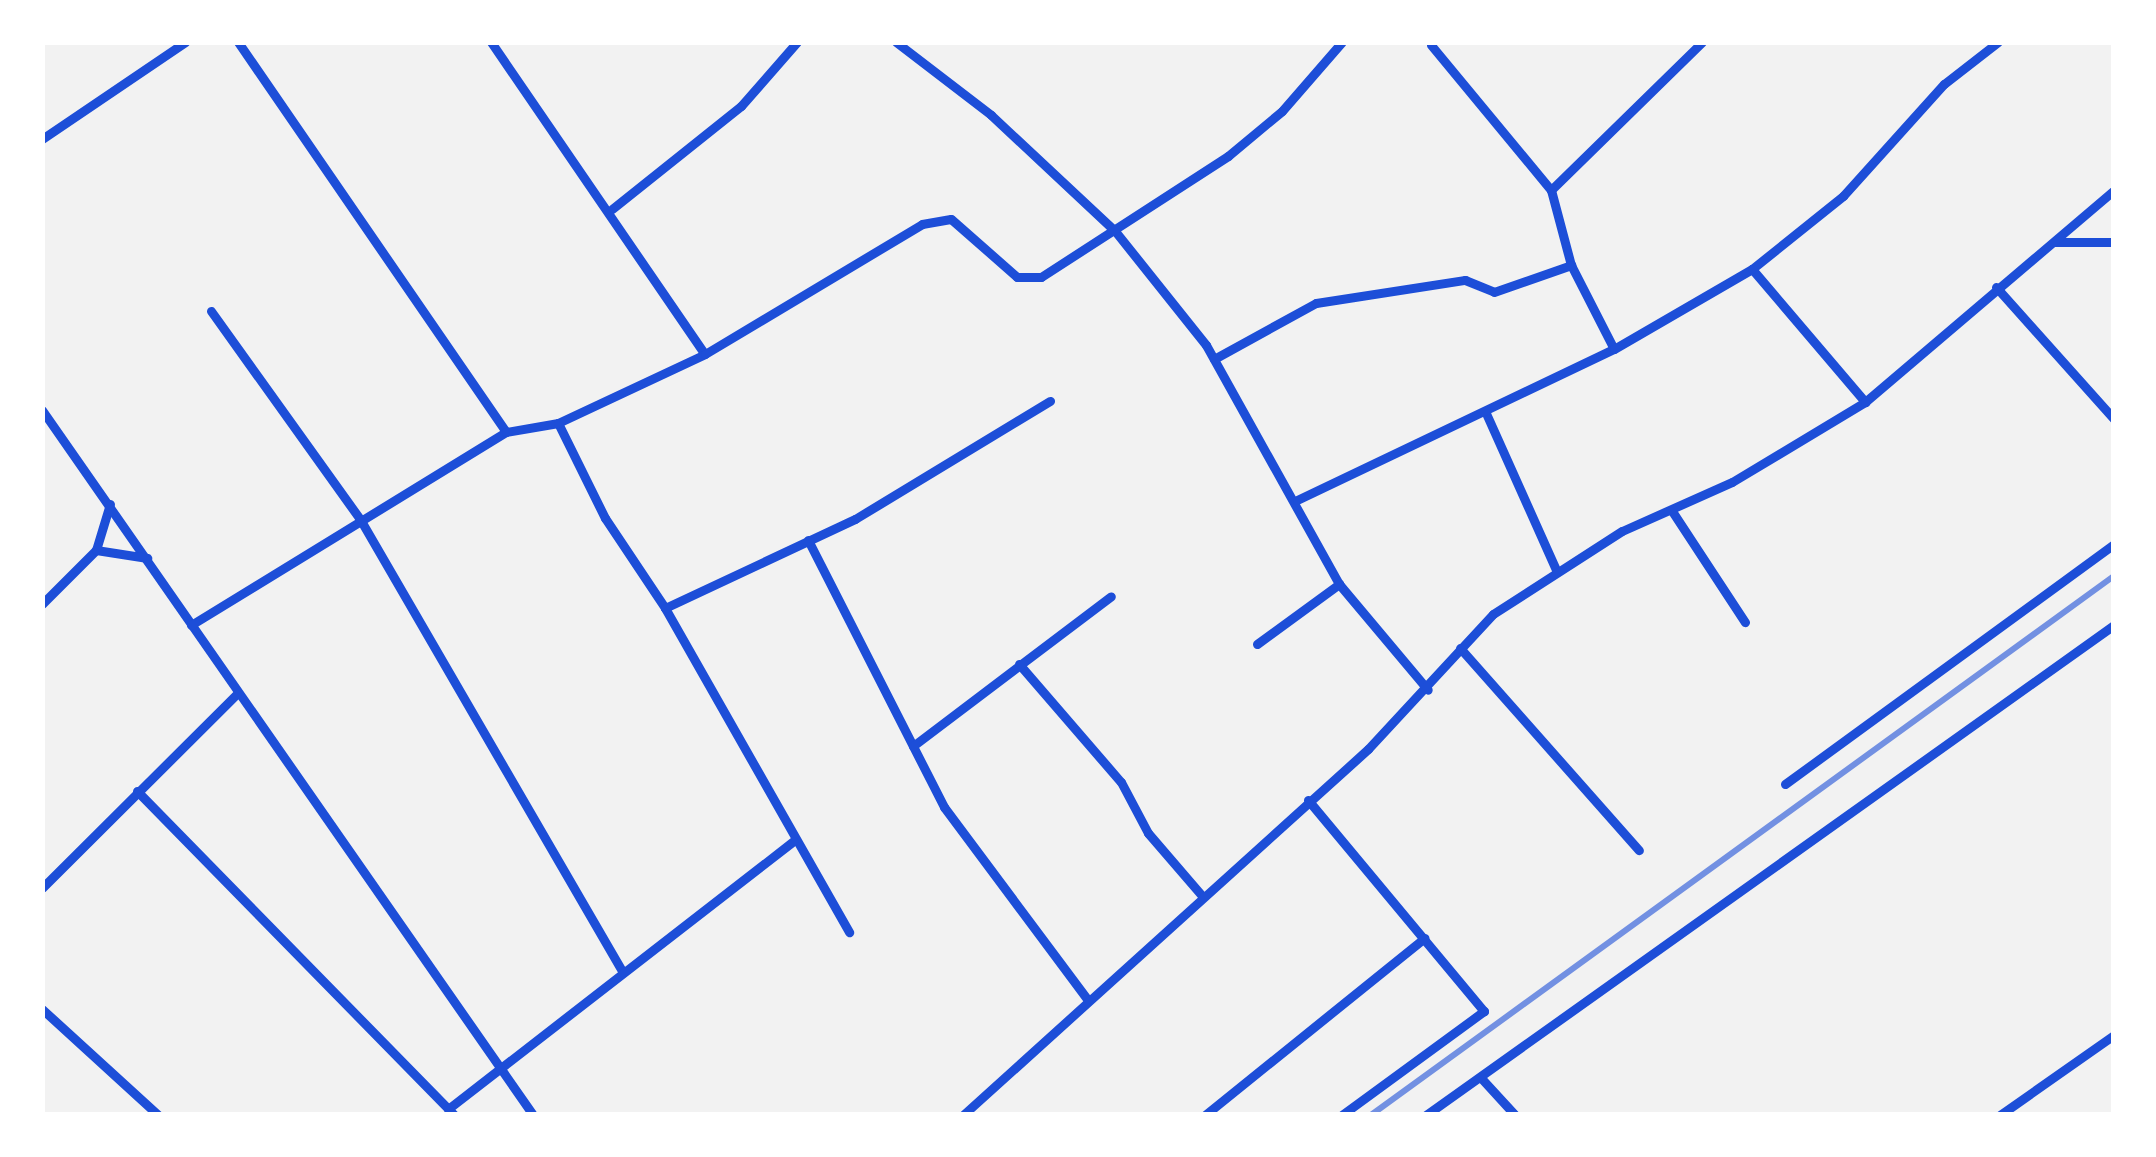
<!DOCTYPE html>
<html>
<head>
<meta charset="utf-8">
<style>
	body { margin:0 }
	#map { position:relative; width:2156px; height:1157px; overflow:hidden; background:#f2f2f2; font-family:"Fira Sans",sans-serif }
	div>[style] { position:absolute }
	.minor>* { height:9px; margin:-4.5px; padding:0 4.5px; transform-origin:4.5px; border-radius:4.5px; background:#1d4ed8 }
	.rail>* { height:6px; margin:-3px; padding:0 3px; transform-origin:3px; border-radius:3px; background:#7290e2 }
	span { translate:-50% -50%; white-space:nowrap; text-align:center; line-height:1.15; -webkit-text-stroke:10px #fff; paint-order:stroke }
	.frame { position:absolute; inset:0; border:45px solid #fff; pointer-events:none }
</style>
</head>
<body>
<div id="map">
	<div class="minor">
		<i style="left:238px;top:42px;width:473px;rotate:55.5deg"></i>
		<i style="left:491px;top:42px;width:378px;rotate:55.6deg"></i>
		<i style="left:896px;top:42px;width:120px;rotate:37.5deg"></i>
		<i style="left:991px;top:115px;width:170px;rotate:43.1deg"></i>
		<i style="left:1115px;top:231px;width:146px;rotate:51.4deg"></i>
		<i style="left:1206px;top:345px;width:274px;rotate:60.9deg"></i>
		<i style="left:1339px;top:584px;width:138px;rotate:50deg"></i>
		<i style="left:1431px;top:45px;width:188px;rotate:50.4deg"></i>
		<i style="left:1551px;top:190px;width:78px;rotate:75.1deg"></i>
		<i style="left:1571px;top:265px;width:94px;rotate:62.9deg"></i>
		<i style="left:42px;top:139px;width:173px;rotate:-34.1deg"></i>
		<i style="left:1551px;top:190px;width:211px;rotate:-44.4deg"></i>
		<i style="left:612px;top:209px;width:165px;rotate:-38.6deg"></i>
		<i style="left:741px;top:106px;width:85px;rotate:-48.8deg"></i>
		<i style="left:2055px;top:242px;width:59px"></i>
		<i style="left:1752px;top:269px;width:175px;rotate:49.6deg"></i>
		<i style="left:1996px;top:287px;width:177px;rotate:48.2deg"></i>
		<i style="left:211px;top:311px;width:256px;rotate:54.4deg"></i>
		<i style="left:360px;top:519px;width:522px;rotate:59.9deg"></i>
		<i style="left:1214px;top:359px;width:116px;rotate:-28.8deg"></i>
		<i style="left:1316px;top:303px;width:151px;rotate:-8.8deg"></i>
		<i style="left:1465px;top:280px;width:31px;rotate:22deg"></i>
		<i style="left:1494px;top:292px;width:82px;rotate:-19.3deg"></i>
		<i style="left:42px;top:410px;width:859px;rotate:55.14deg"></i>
		<i style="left:1485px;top:411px;width:174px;rotate:65.9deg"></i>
		<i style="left:558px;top:423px;width:106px;rotate:63.7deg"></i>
		<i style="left:605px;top:518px;width:108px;rotate:56.3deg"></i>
		<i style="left:665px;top:608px;width:373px;rotate:60.4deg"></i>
		<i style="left:1297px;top:500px;width:351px;rotate:-25.5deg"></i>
		<i style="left:1614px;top:349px;width:160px;rotate:-30.1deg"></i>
		<i style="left:1752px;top:269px;width:117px;rotate:-38.7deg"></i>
		<i style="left:1843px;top:196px;width:151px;rotate:-48deg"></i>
		<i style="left:1944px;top:84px;width:68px;rotate:-37.9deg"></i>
		<i style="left:1672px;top:511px;width:133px;rotate:56.7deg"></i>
		<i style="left:808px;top:540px;width:300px;rotate:63deg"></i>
		<i style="left:944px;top:807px;width:241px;rotate:53.3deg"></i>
		<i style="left:96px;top:550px;width:52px;rotate:8.9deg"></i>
		<i style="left:42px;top:604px;width:76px;rotate:-45deg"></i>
		<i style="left:96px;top:550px;width:48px;rotate:-73.1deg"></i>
		<i style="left:665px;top:608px;width:210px;rotate:-25.1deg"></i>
		<i style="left:855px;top:519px;width:228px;rotate:-31.2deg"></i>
		<i style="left:191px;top:625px;width:369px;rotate:-31.5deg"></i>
		<i style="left:506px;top:432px;width:53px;rotate:-9.8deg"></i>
		<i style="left:558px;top:423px;width:162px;rotate:-25.1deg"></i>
		<i style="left:705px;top:354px;width:253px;rotate:-30.9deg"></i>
		<i style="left:922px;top:224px;width:29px;rotate:-10deg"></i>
		<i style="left:951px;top:219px;width:88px;rotate:41.3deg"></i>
		<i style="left:1017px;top:277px;width:24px"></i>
		<i style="left:1041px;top:277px;width:223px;rotate:-32.9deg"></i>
		<i style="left:1228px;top:156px;width:70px;rotate:-39.8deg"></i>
		<i style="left:1282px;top:111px;width:91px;rotate:-49deg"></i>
		<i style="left:1257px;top:644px;width:102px;rotate:-36.2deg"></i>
		<i style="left:1460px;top:648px;width:270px;rotate:48.5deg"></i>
		<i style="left:1019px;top:664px;width:156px;rotate:49.2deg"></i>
		<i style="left:1121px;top:782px;width:58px;rotate:62.1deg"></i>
		<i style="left:1148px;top:833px;width:84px;rotate:49.3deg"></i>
		<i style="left:913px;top:746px;width:248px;rotate:-37.1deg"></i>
		<i style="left:1785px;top:784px;width:407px;rotate:-36.1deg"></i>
		<i style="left:137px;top:791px;width:453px;rotate:45.6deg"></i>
		<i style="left:1308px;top:800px;width:275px;rotate:50.2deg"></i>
		<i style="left:1484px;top:1011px;width:176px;rotate:143.8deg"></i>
		<i style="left:42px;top:888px;width:275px;rotate:-44.9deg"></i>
		<i style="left:42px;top:1009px;width:157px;rotate:42.4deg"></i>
		<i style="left:1482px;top:1079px;width:49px;rotate:47.5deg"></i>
		<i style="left:448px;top:1109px;width:437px;rotate:-37.8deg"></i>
		<i style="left:963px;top:1115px;width:546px;rotate:-42.1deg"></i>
		<i style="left:1368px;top:749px;width:184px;rotate:-47.2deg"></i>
		<i style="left:1493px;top:614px;width:153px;rotate:-32.8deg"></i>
		<i style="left:1622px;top:531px;width:120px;rotate:-24deg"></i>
		<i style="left:1732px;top:482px;width:155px;rotate:-31deg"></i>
		<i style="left:1865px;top:402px;width:327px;rotate:-40.4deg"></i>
		<i style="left:1205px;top:1115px;width:282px;rotate:-38.9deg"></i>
		<i style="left:1426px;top:1115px;width:845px;rotate:-35.46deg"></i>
		<i style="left:2000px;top:1115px;width:139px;rotate:-35.1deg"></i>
	</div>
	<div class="rail">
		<i style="left:1371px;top:1115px;width:918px;rotate:-35.96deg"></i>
	</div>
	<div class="frame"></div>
</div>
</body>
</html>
